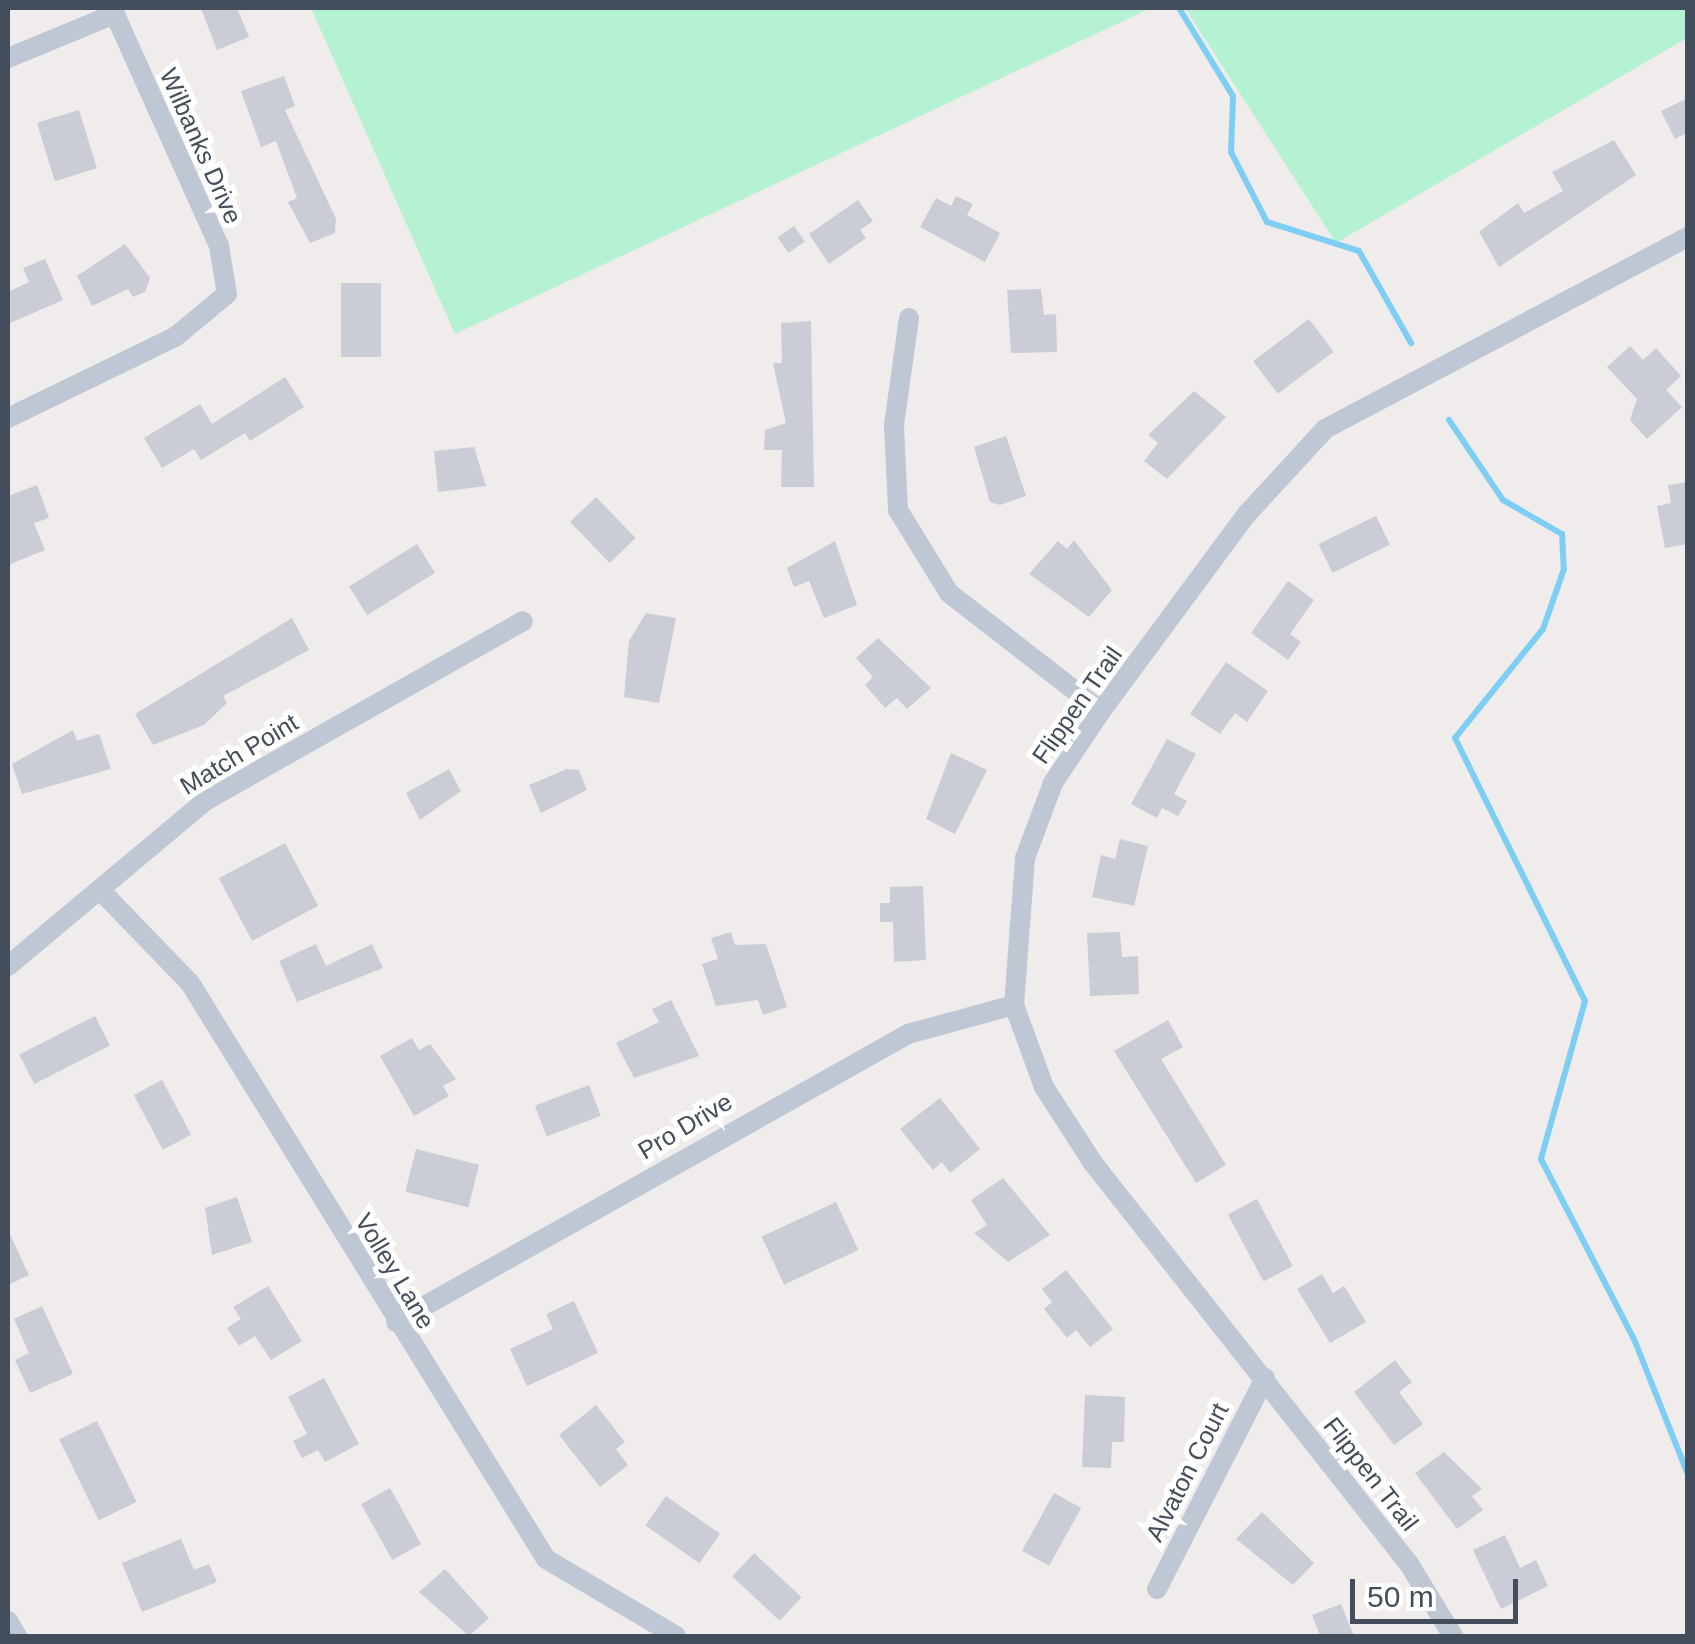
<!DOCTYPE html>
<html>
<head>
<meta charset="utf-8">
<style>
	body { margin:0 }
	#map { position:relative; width:1695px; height:1644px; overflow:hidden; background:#f0ecec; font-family:Helvetica,sans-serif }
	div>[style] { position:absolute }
	.green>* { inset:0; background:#b5f2d4 }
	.stream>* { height:6px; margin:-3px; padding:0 3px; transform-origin:3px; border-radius:3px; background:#7ecef4 }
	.building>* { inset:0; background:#cacdd5; transform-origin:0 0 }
	.minor>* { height:20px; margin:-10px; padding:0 10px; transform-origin:10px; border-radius:10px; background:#bec7d3 }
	span { translate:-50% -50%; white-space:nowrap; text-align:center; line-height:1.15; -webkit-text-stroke:10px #fff; paint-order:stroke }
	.street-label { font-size:25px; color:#434d5b }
	.frame { position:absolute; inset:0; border:10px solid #434d5b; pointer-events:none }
	.scale { position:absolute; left:1350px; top:1579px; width:168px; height:45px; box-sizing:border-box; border:5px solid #434d5b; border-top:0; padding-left:12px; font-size:30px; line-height:35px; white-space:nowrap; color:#434d5b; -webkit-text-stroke:8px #fff; paint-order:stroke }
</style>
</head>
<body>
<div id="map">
	<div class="green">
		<i style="clip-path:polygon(311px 8px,1151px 8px,455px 334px)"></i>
		<i style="clip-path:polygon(1185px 8px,1687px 8px,1687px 38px,1336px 243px)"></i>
	</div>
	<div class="stream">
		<i style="left:1179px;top:8px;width:103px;rotate:58.5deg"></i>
		<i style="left:1233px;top:96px;width:56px;rotate:92deg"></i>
		<i style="left:1231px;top:152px;width:79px;rotate:62.8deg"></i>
		<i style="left:1267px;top:222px;width:96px;rotate:17.5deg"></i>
		<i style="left:1359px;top:251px;width:106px;rotate:60.5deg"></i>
		<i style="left:1449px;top:420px;width:97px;rotate:56deg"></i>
		<i style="left:1503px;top:500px;width:68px;rotate:30deg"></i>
		<i style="left:1562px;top:534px;width:35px;rotate:87deg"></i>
		<i style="left:1564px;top:569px;width:64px;rotate:109.3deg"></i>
		<i style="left:1543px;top:629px;width:140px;rotate:128.9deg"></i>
		<i style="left:1455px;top:738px;width:293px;rotate:63.7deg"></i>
		<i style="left:1585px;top:1001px;width:164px;rotate:105.6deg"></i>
		<i style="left:1541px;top:1159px;width:203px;rotate:62.7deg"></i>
		<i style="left:1634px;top:1339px;width:146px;rotate:68.3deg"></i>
	</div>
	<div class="building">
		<i style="clip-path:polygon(201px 8px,237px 8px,249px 37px,217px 50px)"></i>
		<i style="clip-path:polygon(284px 76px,295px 106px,285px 110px,336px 219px,335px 233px,310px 243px,288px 202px,297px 198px,276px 141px,261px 147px,241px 91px)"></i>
		<i style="clip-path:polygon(1688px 98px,1688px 132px,1675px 139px,1661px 111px)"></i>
		<i style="left:79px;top:110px;width:61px;height:44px;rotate:73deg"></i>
		<i style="clip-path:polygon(1614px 140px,1636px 175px,1499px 267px,1479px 232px,1518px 203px,1524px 213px,1563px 191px,1552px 172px)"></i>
		<i style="clip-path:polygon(956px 196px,973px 204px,967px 215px,1000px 233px,985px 262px,920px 227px,936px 198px,951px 206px)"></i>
		<i style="clip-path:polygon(858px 200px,873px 221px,860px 230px,866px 238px,829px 264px,809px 234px)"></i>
		<i style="left:794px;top:226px;width:19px;height:20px;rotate:55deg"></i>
		<i style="clip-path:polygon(125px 244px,150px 278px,145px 292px,133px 297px,128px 289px,92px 306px,77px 276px)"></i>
		<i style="clip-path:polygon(45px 259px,63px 300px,8px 324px,8px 292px,29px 282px,23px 268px)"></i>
		<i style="left:341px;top:283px;width:40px;height:74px"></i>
		<i style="clip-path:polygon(1041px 289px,1044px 315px,1056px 314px,1057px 352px,1011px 353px,1007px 290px)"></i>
		<i style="left:1309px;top:319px;width:41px;height:70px;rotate:53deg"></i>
		<i style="clip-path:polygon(811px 321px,814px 487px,781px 487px,782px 450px,764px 450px,765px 430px,786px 423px,773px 363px,782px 363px,781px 323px)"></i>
		<i style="clip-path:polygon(1630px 346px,1643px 360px,1656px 348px,1681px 376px,1666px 390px,1682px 407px,1647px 439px,1630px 420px,1637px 399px,1607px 367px)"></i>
		<i style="clip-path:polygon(285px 377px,304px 407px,250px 441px,245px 433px,201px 460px,194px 449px,162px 468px,144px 438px,200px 404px,212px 424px)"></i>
		<i style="clip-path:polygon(1194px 391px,1226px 417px,1167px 479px,1144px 461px,1158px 443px,1148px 435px)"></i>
		<i style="clip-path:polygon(1006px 436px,1026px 496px,1000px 505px,990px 502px,974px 447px)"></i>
		<i style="clip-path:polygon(474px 447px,486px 486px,438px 492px,434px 451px)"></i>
		<i style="clip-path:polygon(1688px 482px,1688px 544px,1665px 548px,1657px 506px,1671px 503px,1668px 485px)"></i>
		<i style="clip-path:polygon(37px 485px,49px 518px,34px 523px,45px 550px,8px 565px,8px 496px)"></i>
		<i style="left:596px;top:497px;width:57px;height:36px;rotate:46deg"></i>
		<i style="left:1376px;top:516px;width:32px;height:64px;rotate:64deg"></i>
		<i style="clip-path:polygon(1074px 540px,1112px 590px,1089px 617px,1029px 574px,1058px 541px,1067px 549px)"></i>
		<i style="clip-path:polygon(835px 541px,857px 605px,824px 618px,809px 581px,794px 587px,787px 568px)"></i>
		<i style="left:417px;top:544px;width:34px;height:80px;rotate:58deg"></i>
		<i style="clip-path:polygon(1288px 581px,1314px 600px,1290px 634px,1301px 642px,1288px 660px,1251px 633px)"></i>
		<i style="clip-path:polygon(646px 613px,676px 618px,659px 703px,624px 697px,629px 641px)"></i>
		<i style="clip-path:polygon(292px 618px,309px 650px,223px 696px,227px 703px,204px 725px,153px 745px,135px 714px)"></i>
		<i style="clip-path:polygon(878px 638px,931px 688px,907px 709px,897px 698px,885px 708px,865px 685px,873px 677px,856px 658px)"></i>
		<i style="clip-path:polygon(1226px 662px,1268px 691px,1247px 722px,1235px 713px,1220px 734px,1190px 714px)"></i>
		<i style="clip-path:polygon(73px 730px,77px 741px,99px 734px,111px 769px,22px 794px,12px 764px)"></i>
		<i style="clip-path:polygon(1167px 739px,1196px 754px,1174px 794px,1187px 801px,1178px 816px,1162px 808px,1157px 818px,1131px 804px)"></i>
		<i style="clip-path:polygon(951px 753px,987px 770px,955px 834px,926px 819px)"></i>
		<i style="clip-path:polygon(449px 769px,461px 791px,420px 820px,406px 793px)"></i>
		<i style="clip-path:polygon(567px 769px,579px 770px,587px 790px,541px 813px,529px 785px)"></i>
		<i style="clip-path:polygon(1120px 839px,1148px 846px,1134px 906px,1092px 897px,1101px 855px,1115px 859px)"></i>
		<i style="left:285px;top:843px;width:71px;height:75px;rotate:62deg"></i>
		<i style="clip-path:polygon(923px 886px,926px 960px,894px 962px,893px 922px,880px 922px,880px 903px,890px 903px,890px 887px)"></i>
		<i style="clip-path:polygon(731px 932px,735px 945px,766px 944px,787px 1007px,763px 1015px,758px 1000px,716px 1006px,702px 964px,718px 959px,711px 938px)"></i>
		<i style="clip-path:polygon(1120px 932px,1122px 957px,1138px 956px,1139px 994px,1090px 996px,1087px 933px)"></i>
		<i style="clip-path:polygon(316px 944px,326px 966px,372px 944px,383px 968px,297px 1002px,279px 961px)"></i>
		<i style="clip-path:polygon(671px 1000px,699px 1056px,634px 1078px,616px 1043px,659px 1022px,652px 1009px)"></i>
		<i style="left:95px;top:1016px;width:33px;height:85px;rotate:63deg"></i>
		<i style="clip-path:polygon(1168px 1020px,1183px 1047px,1161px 1059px,1226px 1165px,1196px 1183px,1114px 1051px)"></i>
		<i style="clip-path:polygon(412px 1038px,419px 1050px,430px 1044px,456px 1079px,443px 1086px,449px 1096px,414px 1116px,380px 1056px)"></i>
		<i style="left:162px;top:1080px;width:62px;height:32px;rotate:62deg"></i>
		<i style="left:589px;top:1085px;width:33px;height:58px;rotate:69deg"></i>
		<i style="clip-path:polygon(940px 1098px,980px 1149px,950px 1173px,942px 1162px,933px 1170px,900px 1129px)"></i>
		<i style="left:416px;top:1149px;width:65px;height:44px;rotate:14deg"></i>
		<i style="clip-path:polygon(1003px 1178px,1050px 1235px,1008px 1262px,974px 1233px,987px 1225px,971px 1200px)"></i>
		<i style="clip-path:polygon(237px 1197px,252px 1242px,212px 1255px,205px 1208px)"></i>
		<i style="left:1257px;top:1199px;width:76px;height:33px;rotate:62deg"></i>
		<i style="left:836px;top:1202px;width:53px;height:82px;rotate:65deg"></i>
		<i style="clip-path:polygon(8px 1230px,29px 1275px,8px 1285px)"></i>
		<i style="clip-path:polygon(1066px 1270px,1113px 1329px,1090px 1347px,1076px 1330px,1067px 1338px,1044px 1309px,1052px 1302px,1042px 1289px)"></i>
		<i style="clip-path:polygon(1322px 1274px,1333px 1293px,1344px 1286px,1366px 1322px,1330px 1343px,1297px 1289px)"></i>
		<i style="clip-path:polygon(268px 1286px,302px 1341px,271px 1360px,255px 1336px,239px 1346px,227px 1328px,241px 1319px,233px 1307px)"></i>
		<i style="clip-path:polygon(574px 1301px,598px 1353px,527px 1386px,510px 1349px,553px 1329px,546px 1314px)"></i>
		<i style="clip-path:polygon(42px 1306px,73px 1374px,30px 1393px,15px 1360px,29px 1353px,14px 1319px)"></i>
		<i style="clip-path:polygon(1395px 1360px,1412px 1382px,1399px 1392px,1423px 1424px,1394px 1445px,1354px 1392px)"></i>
		<i style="clip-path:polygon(324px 1378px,359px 1444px,325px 1462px,318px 1450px,302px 1458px,293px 1441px,307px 1434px,288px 1397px)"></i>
		<i style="clip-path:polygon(1085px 1395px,1125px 1397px,1124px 1442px,1112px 1442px,1111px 1468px,1082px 1467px)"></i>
		<i style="clip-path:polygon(596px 1405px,625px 1442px,616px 1449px,628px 1465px,600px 1487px,559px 1435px)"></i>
		<i style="left:97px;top:1421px;width:90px;height:42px;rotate:64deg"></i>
		<i style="clip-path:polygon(1444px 1452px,1482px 1489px,1472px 1496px,1483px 1510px,1457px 1529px,1415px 1473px)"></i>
		<i style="left:390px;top:1488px;width:64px;height:33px;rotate:61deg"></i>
		<i style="left:1054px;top:1493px;width:31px;height:66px;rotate:29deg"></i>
		<i style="left:666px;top:1496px;width:66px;height:36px;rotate:35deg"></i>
		<i style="clip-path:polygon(1262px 1512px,1314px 1563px,1293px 1585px,1236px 1539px)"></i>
		<i style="clip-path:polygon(1505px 1535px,1520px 1568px,1536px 1560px,1548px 1586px,1501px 1609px,1473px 1550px)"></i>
		<i style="clip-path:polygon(181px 1539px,194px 1570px,209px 1564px,217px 1582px,142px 1612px,122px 1563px)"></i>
		<i style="left:754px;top:1553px;width:65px;height:32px;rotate:43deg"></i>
		<i style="clip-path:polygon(445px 1569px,489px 1618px,469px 1636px,419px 1592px)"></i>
		<i style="clip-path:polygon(1341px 1604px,1354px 1636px,1320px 1636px,1312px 1615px)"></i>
	</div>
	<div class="minor">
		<i style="left:8px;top:58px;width:116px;rotate:-22.4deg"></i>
		<i style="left:909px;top:318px;width:108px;rotate:98deg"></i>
		<i style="left:894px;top:425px;width:85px;rotate:87.3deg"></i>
		<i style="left:898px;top:510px;width:97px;rotate:58.4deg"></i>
		<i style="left:949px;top:593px;width:192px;rotate:37.8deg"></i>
		<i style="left:8px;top:418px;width:186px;rotate:-25.9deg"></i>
		<i style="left:175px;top:337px;width:67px;rotate:-39.6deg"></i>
		<i style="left:227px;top:294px;width:49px;rotate:-99.5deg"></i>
		<i style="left:219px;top:246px;width:261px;rotate:-114.2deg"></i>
		<i style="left:103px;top:893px;width:125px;rotate:46deg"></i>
		<i style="left:190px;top:983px;width:677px;rotate:58.28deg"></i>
		<i style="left:546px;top:1559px;width:151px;rotate:30.6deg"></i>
		<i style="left:8px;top:966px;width:257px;rotate:-39.9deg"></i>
		<i style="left:205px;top:801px;width:365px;rotate:-29.5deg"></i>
		<i style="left:396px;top:1322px;width:587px;rotate:-29.36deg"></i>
		<i style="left:908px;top:1034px;width:110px;rotate:-15.3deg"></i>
		<i style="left:1157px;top:1589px;width:237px;rotate:-62.9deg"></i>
		<i style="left:8px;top:1621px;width:17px;rotate:59deg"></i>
		<i style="left:1453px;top:1636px;width:84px;rotate:-121.4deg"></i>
		<i style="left:1409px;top:1564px;width:511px;rotate:-128.24deg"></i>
		<i style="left:1093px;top:1163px;width:90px;rotate:-122.8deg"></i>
		<i style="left:1044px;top:1087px;width:87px;rotate:-110.1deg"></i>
		<i style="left:1014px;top:1005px;width:147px;rotate:-85.7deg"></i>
		<i style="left:1025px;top:858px;width:80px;rotate:-69.5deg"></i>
		<i style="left:1053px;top:783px;width:87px;rotate:-56.3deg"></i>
		<i style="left:1101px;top:711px;width:244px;rotate:-53.5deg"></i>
		<i style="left:1246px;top:515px;width:117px;rotate:-47.4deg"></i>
		<i style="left:1325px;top:429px;width:411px;rotate:-27.9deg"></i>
	</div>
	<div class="street-label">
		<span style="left:201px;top:146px;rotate:66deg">Wilbanks Drive</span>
		<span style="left:1077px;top:705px;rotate:-55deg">Flippen Trail</span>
		<span style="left:239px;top:754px;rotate:-31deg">Match Point</span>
		<span style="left:685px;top:1126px;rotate:-31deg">Pro Drive</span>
		<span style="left:395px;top:1271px;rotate:59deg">Volley Lane</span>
		<span style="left:1187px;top:1472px;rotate:-63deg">Alvaton Court</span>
		<span style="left:1371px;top:1474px;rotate:52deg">Flippen Trail</span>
	</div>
	<div class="frame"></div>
	<div class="scale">50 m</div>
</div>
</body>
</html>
